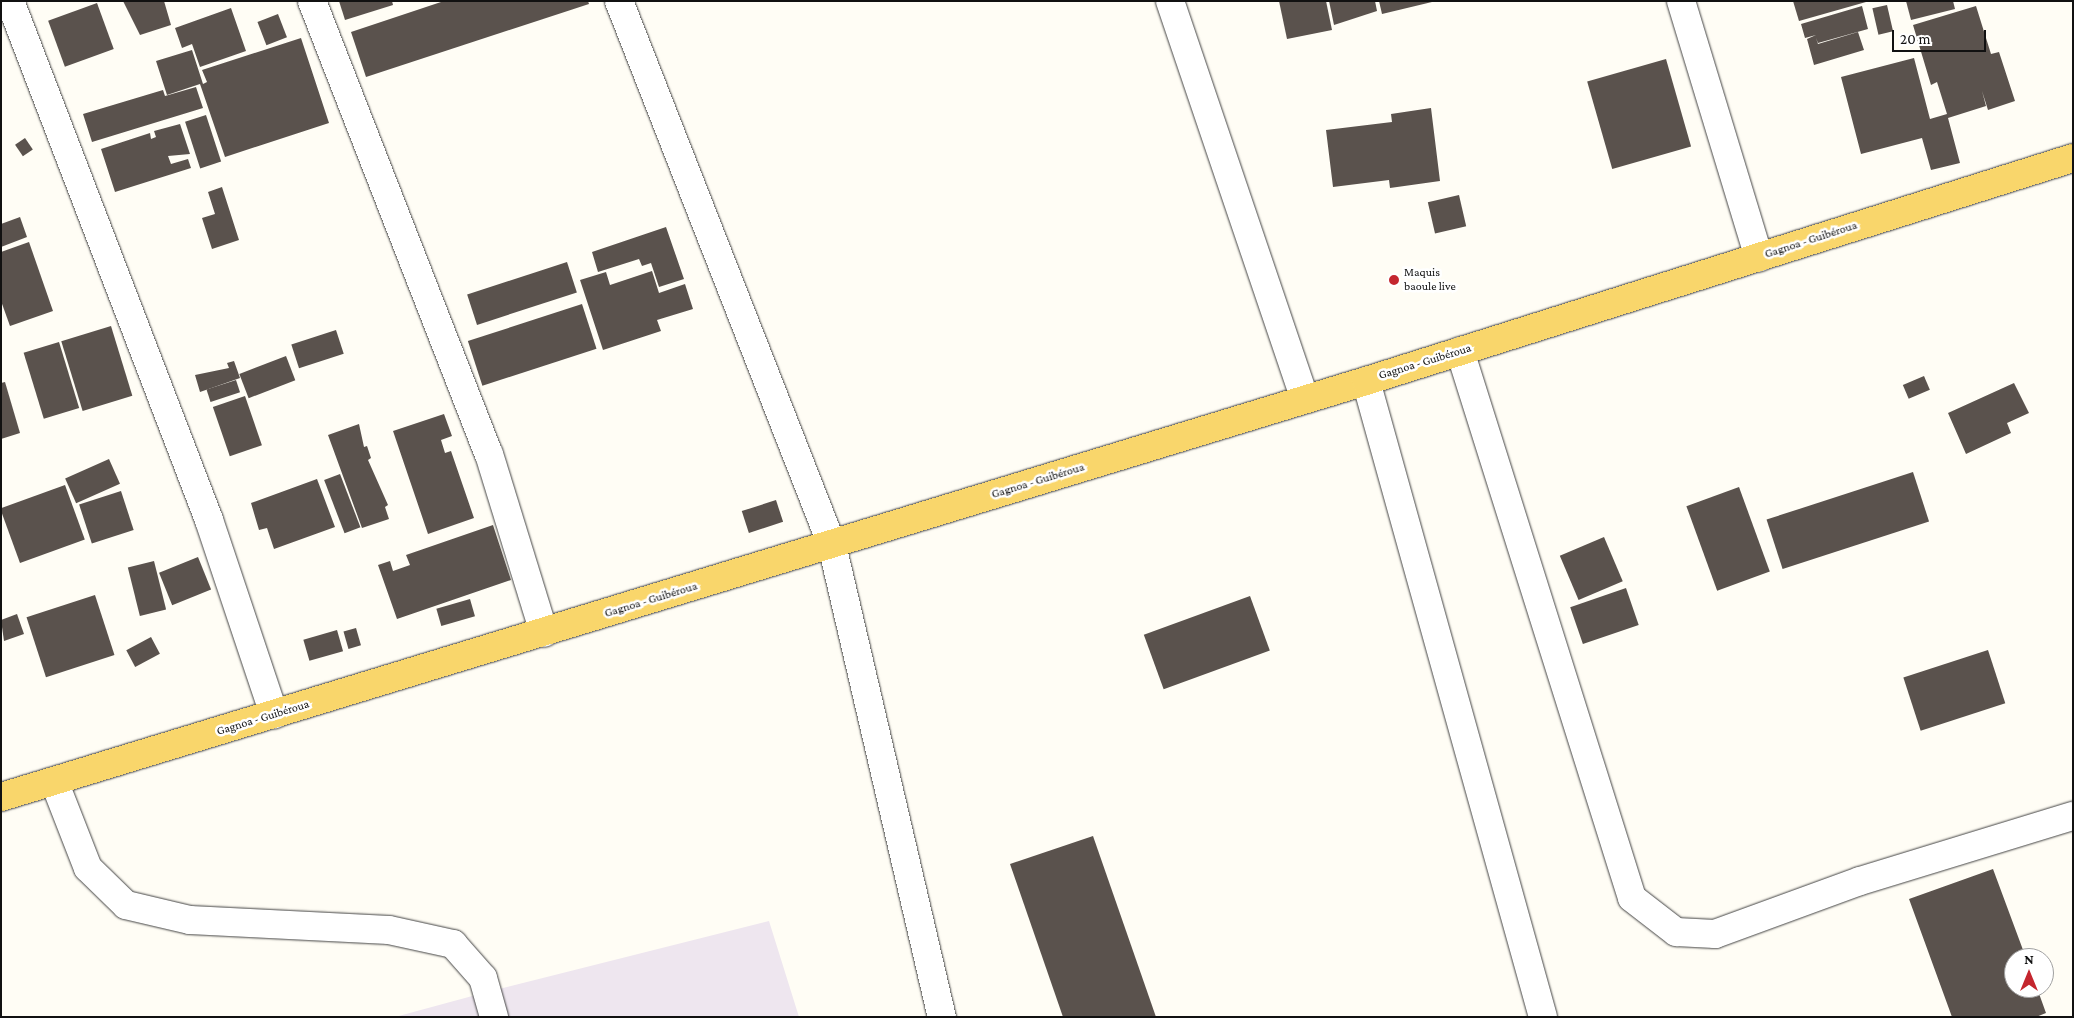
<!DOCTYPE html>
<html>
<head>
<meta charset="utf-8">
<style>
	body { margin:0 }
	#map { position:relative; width:2074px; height:1018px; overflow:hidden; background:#fffdf5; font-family:"Crimson Pro",serif }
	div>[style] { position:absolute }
	.industrial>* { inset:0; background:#eee6ef }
	.building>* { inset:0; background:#5a524d; transform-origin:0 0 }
	.roads { filter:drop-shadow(0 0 1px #444) drop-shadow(0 0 1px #444) }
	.minor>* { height:28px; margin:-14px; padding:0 14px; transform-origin:14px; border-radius:14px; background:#fff }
	.major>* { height:28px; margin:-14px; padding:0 14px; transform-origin:14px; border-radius:14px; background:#f9d66b }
	.dots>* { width:14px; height:14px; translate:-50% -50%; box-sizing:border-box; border:2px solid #fff; border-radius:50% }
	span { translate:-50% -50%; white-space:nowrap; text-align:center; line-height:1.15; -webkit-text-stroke:5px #fff; paint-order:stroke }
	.street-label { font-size:12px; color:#111 }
	.poi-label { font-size:12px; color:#111 }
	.left { translate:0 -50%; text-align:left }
	.frame { position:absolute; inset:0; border:2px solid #111; pointer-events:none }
	.north { position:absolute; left:2004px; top:948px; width:50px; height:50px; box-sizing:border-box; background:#fff; border:1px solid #a0a0a0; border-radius:50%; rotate:0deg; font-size:14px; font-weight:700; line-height:20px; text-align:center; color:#111 }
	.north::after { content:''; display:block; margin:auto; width:18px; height:22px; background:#c4262e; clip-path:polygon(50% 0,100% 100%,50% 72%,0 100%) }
	.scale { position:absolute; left:1892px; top:30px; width:94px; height:22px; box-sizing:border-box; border:2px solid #111; border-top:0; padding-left:6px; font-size:15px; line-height:18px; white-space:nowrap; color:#111; -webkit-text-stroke:4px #fff; paint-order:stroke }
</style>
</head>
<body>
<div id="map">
	<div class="industrial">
		<i style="clip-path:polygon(769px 921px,799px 1017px,395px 1017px,487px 992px)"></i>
	</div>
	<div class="building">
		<i style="clip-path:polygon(123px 1px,164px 1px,171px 25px,140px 35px)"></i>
		<i style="clip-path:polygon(339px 1px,392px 1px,393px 5px,345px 20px)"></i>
		<i style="clip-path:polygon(444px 1px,588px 1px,589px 4px,366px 77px,351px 32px)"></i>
		<i style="clip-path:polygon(1279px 1px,1326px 1px,1332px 30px,1287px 39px)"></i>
		<i style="clip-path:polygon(1329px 1px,1375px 1px,1377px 11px,1334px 25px)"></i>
		<i style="clip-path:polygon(1379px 1px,1432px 1px,1432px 2px,1382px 14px)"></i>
		<i style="clip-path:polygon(1793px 1px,1866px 1px,1866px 2px,1799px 21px)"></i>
		<i style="clip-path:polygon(1906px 1px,1953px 1px,1955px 9px,1911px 20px)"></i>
		<i style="left:97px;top:3px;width:49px;height:52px;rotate:70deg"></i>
		<i style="left:1887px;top:5px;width:27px;height:15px;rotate:77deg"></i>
		<i style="clip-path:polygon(1862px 6px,1868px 29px,1818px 43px,1816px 38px,1818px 44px,1858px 32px,1864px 50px,1814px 65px,1807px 39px,1816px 35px,1805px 38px,1801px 24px)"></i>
		<i style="clip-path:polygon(1976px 6px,1991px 54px,1999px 52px,2015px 101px,1988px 110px,1982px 91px,1986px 106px,1948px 118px,1960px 163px,1931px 170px,1922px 138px,1861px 154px,1841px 77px,1914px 58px,1930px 119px,1947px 114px,1937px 82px,1931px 85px,1913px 25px)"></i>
		<i style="clip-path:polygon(231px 8px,246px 51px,200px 67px,192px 44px,182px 48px,175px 28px)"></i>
		<i style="left:278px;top:14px;width:25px;height:22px;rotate:69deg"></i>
		<i style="clip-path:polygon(301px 38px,329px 123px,225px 157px,200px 84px,167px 95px,156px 61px,192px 50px,203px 84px,207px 82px,202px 70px)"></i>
		<i style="left:1666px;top:59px;width:91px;height:82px;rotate:74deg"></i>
		<i style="clip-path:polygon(196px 87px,203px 108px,92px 142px,83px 114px,163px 90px,165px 96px)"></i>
		<i style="clip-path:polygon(1431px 108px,1440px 181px,1390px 188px,1389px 180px,1333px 187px,1326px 130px,1392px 122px,1391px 114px)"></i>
		<i style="left:206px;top:115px;width:49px;height:22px;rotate:72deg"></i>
		<i style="clip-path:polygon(180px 124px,190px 154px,168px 156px,171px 164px,188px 159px,191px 168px,115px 192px,101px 149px,150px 133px,151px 139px,156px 137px,154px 131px)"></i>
		<i style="left:25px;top:138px;width:14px;height:12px;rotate:56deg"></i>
		<i style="clip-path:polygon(222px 187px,239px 240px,212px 249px,202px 218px,215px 214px,208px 192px)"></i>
		<i style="left:1459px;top:195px;width:32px;height:32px;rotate:77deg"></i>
		<i style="clip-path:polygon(20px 217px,27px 237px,1px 247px,1px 224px)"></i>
		<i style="clip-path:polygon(666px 227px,684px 279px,659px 287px,651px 263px,642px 266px,639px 259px,598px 272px,592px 252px)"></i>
		<i style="clip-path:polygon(29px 242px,53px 311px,10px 326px,1px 301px,1px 252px)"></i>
		<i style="left:567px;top:262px;width:32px;height:105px;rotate:72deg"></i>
		<i style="clip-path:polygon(652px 271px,659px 293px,685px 284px,693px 309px,657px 320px,661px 331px,603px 350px,580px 280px,606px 272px,610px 285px)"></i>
		<i style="left:582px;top:304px;width:47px;height:120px;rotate:72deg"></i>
		<i style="left:111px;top:326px;width:73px;height:52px;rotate:73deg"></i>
		<i style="left:336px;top:330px;width:25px;height:47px;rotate:72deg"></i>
		<i style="left:59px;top:342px;width:69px;height:37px;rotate:73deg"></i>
		<i style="left:286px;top:356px;width:26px;height:50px;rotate:69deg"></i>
		<i style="clip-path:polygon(234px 361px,240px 378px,200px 392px,195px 375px,229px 368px,227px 363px)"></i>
		<i style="left:1924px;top:376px;width:15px;height:23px;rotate:67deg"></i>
		<i style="left:236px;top:380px;width:13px;height:31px;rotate:72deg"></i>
		<i style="clip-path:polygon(5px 382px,20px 433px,1px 439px,1px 383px)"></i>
		<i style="clip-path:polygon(2014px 383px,2029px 413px,2007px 423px,2011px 433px,1966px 454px,1948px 413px)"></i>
		<i style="left:245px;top:396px;width:52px;height:34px;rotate:71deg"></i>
		<i style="clip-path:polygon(444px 414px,452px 436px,441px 440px,445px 453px,451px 451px,474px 518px,428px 534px,393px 431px)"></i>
		<i style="clip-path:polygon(359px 424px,364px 447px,367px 446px,371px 458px,368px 460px,388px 505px,385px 507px,389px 519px,362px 528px,328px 435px)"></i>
		<i style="left:109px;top:459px;width:27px;height:48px;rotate:66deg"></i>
		<i style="left:1913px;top:472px;width:52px;height:154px;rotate:72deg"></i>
		<i style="left:340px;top:474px;width:57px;height:17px;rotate:69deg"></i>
		<i style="clip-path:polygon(317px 479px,335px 527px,274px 549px,267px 528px,259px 530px,251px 503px)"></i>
		<i style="left:65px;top:485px;width:58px;height:69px;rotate:70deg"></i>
		<i style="left:1739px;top:487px;width:90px;height:56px;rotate:70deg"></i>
		<i style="left:121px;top:491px;width:41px;height:44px;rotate:72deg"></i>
		<i style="left:776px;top:500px;width:23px;height:36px;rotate:72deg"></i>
		<i style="clip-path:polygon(493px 525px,511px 580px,397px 619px,378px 565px,390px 561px,393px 571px,410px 565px,406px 555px)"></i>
		<i style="left:1604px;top:537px;width:48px;height:48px;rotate:67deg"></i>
		<i style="left:198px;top:557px;width:35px;height:42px;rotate:68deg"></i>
		<i style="left:154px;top:561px;width:50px;height:27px;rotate:76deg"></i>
		<i style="left:1626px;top:588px;width:39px;height:59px;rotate:71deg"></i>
		<i style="left:95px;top:595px;width:63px;height:72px;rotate:72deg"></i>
		<i style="left:1250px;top:596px;width:58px;height:113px;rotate:70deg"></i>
		<i style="left:470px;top:599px;width:18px;height:35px;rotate:74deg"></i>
		<i style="clip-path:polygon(17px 614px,24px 634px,4px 641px,1px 620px)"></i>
		<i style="left:356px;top:628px;width:18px;height:13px;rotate:74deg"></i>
		<i style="left:337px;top:630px;width:22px;height:35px;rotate:74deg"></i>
		<i style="left:151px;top:637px;width:19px;height:28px;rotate:62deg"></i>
		<i style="left:1988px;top:650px;width:56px;height:89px;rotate:72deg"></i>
		<i style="clip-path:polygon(1093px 836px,1156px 1017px,1063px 1017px,1010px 864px)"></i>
		<i style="clip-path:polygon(1993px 869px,2026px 958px,2014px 958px,2014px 988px,2037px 988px,2046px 1013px,2036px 1017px,1952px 1017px,1909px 899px)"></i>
	</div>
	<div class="roads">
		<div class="minor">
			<i style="left:10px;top:1px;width:556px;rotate:69.02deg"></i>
			<i style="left:209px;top:520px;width:205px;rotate:71.5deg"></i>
			<i style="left:312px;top:1px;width:486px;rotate:68.7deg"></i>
			<i style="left:489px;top:454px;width:187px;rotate:72.9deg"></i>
			<i style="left:619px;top:1px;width:584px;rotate:68.62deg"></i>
			<i style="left:832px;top:545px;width:485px;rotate:76.9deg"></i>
			<i style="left:1170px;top:1px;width:420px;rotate:71.3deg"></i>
			<i style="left:1681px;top:1px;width:268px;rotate:73.1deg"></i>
			<i style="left:1460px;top:351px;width:573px;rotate:72.54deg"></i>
			<i style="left:1632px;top:898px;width:56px;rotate:37.7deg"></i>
			<i style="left:1676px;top:932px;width:39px;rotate:3deg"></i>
			<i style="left:1715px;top:934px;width:154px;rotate:-20.1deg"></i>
			<i style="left:1860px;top:881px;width:223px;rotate:-17deg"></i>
			<i style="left:1366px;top:381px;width:660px;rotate:74.45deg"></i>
			<i style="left:54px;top:781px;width:93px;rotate:68.7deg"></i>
			<i style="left:88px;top:868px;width:53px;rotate:44.2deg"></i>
			<i style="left:126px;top:905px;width:66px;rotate:13.2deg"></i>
			<i style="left:190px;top:920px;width:199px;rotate:2.9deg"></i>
			<i style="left:389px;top:930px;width:66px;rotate:12.3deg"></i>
			<i style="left:453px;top:944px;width:45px;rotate:48.6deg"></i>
			<i style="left:483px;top:978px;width:41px;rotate:74.2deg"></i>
		</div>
		<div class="major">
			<i style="left:1px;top:797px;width:1427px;rotate:-16.95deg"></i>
			<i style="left:1366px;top:381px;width:741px;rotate:-17.51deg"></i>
		</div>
	</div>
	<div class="dots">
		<i style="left:1394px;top:280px;background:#c4262e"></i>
	</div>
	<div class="street-label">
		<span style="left:1811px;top:240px;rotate:-18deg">Gagnoa - Guibéroua</span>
		<span style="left:1425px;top:362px;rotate:-17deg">Gagnoa - Guibéroua</span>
		<span style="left:1038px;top:481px;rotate:-17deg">Gagnoa - Guibéroua</span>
		<span style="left:651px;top:600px;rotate:-17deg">Gagnoa - Guibéroua</span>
		<span style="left:263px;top:718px;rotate:-17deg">Gagnoa - Guibéroua</span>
	</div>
	<div class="poi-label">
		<span class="left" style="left:1404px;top:280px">Maquis<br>baoule live</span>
	</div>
	<div class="frame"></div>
	<div class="north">N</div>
	<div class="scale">20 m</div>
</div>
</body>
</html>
